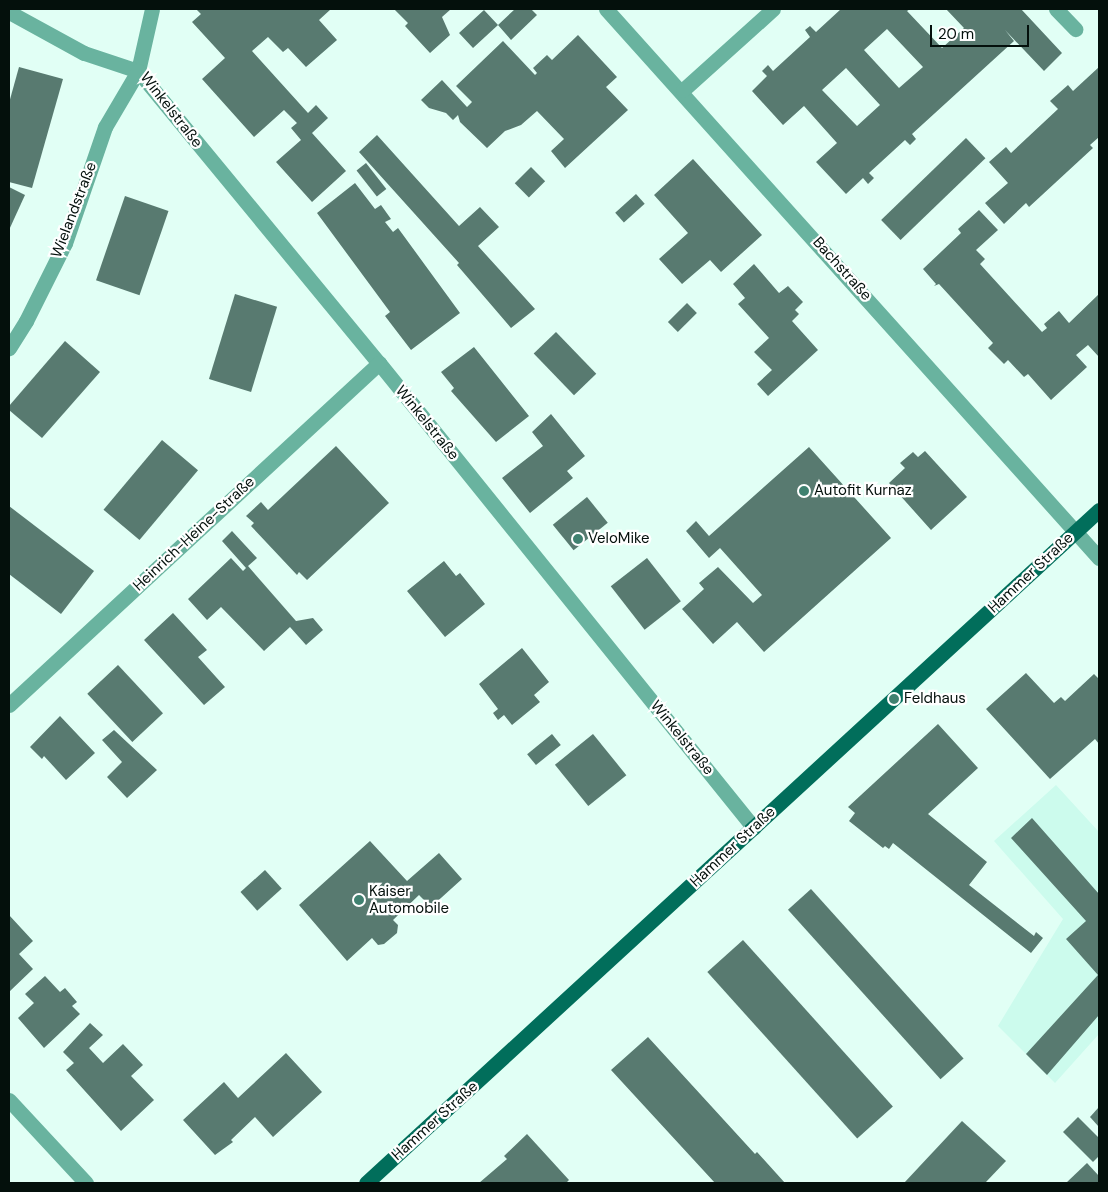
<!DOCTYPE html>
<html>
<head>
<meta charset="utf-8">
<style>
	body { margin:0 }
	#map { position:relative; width:1108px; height:1192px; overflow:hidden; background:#e1fff5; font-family:"DM Sans",sans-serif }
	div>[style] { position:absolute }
	.built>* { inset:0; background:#ccfbed }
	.building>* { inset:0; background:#587a70; transform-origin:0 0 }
	.minor>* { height:15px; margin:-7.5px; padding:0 7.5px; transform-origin:7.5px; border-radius:7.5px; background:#69b39f }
	.major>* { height:15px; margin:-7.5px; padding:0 7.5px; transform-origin:7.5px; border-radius:7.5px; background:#016e5b }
	.dots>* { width:14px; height:14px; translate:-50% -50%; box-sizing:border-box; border:2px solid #fff; border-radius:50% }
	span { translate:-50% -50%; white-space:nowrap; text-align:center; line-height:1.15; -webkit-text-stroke:4.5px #fff; paint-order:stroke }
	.street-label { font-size:15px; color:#04100c }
	.poi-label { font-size:15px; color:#04100c }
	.left { translate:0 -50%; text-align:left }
	.frame { position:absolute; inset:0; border:10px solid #04100c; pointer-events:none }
	.scale { position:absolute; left:930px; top:25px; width:99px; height:22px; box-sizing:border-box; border:2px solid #04100c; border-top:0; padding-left:6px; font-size:15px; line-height:18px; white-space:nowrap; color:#04100c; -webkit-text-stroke:4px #fff; paint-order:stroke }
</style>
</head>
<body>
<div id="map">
	<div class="built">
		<i style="clip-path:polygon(1056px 785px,1099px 832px,1099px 1034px,1055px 1083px,998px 1026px,1063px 919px,994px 841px)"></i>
	</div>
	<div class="building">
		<i style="clip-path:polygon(196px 9px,331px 9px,319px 20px,337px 40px,306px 67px,288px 48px,283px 52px,268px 37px,252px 51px,308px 113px,316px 105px,328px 118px,312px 133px,346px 171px,312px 202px,276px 162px,301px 140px,291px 128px,297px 123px,284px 110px,254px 137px,202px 79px,225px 58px,192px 22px,201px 14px)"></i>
		<i style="clip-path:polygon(394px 9px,451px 9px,442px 17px,450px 35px,430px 53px,405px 26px,408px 23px)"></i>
		<i style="clip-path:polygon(515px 9px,531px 9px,537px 15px,511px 40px,498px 25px,473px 48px,459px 33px,484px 10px,498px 25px)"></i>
		<i style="clip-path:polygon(evenodd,841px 9px,910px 9px,907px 11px,942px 48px,964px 28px,946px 9px,1021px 9px,1062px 53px,1044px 71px,1005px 30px,1014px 41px,912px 134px,916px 139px,910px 145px,905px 140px,869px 173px,874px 178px,868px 184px,863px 178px,846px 194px,816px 162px,837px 143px,820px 124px,804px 106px,783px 125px,752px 91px,767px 76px,762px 71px,768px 65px,773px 71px,810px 37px,805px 30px,810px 26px,816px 32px,841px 9px,887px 29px,923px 67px,899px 88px,864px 50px,887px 29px,841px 9px,846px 68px,880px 105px,857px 126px,822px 90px,846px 68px)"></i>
		<i style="clip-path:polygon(578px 35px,617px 77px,606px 87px,628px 110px,565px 168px,551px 151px,564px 139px,537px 111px,521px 125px,505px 131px,487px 148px,460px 122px,458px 115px,453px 120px,446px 113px,429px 108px,421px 100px,442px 80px,467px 107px,472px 102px,456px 86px,503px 41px,535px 75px,537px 73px,533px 68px,547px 55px,552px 60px)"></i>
		<i style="clip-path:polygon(19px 67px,63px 79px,32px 188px,9px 182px,9px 103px)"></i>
		<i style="clip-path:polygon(1099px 67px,1099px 137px,1090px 145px,1093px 148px,1029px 207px,1026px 203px,1004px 224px,985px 203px,1008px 183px,989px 162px,1006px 147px,1011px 153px,1058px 109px,1050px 101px,1068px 85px,1073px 91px)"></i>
		<i style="clip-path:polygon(377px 135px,459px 226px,480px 207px,499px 227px,478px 246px,535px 309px,511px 328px,457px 265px,459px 263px,359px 152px)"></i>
		<i style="left:966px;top:138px;width:28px;height:118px;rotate:46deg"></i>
		<i style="clip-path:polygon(693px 159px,762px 235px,721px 272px,710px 260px,682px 284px,659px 259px,688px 233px,654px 195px)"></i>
		<i style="left:366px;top:163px;width:33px;height:12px;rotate:52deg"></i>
		<i style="left:531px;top:167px;width:20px;height:23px;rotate:45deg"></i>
		<i style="clip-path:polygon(355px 183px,375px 209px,381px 205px,391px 219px,385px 222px,393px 232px,398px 228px,460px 313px,411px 350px,385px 316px,390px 312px,317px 213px)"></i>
		<i style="clip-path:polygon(9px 187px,25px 195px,9px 230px)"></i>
		<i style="left:636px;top:194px;width:13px;height:28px;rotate:48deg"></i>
		<i style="left:125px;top:196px;width:46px;height:89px;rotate:19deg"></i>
		<i style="clip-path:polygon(979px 210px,998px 230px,976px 250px,985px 259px,980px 264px,1042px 332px,1047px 328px,1044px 324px,1059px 311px,1069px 323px,1099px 294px,1099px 357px,1088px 345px,1076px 355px,1087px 367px,1051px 400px,1028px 374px,1024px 377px,1008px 360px,1004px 364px,988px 348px,993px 343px,939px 284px,934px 286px,936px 284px,923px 269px,961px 233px,958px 229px)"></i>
		<i style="clip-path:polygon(754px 264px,779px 293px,788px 286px,803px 302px,795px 310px,799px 314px,792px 321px,818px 350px,768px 396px,757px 384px,772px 370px,754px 352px,769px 338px,738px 304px,745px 298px,733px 284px)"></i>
		<i style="left:235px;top:294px;width:44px;height:89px;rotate:17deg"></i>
		<i style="left:687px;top:303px;width:14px;height:27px;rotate:45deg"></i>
		<i style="left:556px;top:332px;width:58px;height:31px;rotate:46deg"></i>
		<i style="clip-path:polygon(65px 341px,100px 372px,42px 438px,9px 410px,9px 406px)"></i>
		<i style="clip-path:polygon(474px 347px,529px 416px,496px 442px,451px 391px,454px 388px,441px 372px)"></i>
		<i style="clip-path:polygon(551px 414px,585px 456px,567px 471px,573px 478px,530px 513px,502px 478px,543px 446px,532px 432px)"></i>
		<i style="left:162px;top:440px;width:47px;height:91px;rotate:40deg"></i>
		<i style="clip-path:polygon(336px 446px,389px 503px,307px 580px,299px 572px,297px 575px,251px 526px,254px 523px,246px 516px,261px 502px,268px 510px)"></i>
		<i style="clip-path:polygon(809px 447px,891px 538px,764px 652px,737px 622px,713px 644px,682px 609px,704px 589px,699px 583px,718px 567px,753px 603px,762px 595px,720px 548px,709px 558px,686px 531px,696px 521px,709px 536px)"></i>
		<i style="clip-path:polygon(925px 451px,967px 497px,931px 530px,889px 483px,905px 468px,900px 463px,913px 452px,918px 457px)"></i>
		<i style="left:587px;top:497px;width:33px;height:44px;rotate:51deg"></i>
		<i style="clip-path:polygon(9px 506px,94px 571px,61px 614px,9px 574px)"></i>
		<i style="clip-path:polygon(232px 531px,257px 558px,248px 566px,296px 621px,313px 618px,323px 630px,306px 645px,290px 627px,264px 651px,221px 607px,207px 620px,188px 599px,231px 558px,243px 571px,246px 568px,222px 541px)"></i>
		<i style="left:647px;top:558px;width:55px;height:46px;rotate:52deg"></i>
		<i style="clip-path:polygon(444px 561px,456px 576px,460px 573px,485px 604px,445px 637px,407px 591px)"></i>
		<i style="clip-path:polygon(173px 613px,207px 650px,198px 657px,225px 687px,204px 705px,144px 640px)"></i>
		<i style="clip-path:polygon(522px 648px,549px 682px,534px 695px,540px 702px,512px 725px,504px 715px,498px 720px,493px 713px,498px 709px,479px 684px)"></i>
		<i style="left:118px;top:665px;width:66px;height:42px;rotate:47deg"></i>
		<i style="clip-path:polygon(1026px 673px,1054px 703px,1061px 697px,1065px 701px,1094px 674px,1099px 679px,1099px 744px,1095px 739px,1050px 779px,986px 709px)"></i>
		<i style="clip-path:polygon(60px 716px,95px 753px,66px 780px,44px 756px,42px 759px,30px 747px)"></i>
		<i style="clip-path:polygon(938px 724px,978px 768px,928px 814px,987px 862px,969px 885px,1034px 936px,1036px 932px,1043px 938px,1031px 953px,893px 843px,889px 849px,885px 846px,883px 848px,849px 821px,855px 813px,848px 807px)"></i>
		<i style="clip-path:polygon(114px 730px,157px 770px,127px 798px,107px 777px,122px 762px,102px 740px)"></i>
		<i style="left:552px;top:734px;width:14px;height:32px;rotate:51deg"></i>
		<i style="left:593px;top:734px;width:53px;height:49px;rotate:51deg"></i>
		<i style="clip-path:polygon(1032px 818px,1099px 894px,1099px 1015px,1047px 1075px,1026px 1054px,1098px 975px,1066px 939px,1086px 921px,1011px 838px)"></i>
		<i style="clip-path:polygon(370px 841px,407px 881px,439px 853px,462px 879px,431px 907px,419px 895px,393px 920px,398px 925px,397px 933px,384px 944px,378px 945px,372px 938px,347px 961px,299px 905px)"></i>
		<i style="left:265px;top:870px;width:25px;height:33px;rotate:48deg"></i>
		<i style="left:811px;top:889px;width:228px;height:31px;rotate:48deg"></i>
		<i style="clip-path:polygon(9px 915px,33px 941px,19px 954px,33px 969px,9px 992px)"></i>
		<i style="left:743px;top:940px;width:224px;height:48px;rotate:48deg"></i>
		<i style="clip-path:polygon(45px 976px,60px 992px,65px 988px,77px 1002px,72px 1006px,80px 1014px,44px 1048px,18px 1018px,34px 1003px,25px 994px)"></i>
		<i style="clip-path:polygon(90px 1023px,103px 1035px,89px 1048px,103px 1063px,123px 1044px,143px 1065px,131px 1076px,154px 1100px,121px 1131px,66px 1070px,74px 1063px,63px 1052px)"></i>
		<i style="clip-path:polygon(648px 1037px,755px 1154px,757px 1152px,785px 1183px,715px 1183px,611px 1070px)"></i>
		<i style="clip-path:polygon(286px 1053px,322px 1092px,273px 1137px,255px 1117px,231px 1140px,233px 1142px,215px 1155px,183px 1120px,224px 1082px,238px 1098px)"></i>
		<i style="clip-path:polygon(1099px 1107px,1099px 1127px,1090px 1117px)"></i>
		<i style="clip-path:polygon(1078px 1117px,1099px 1138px,1099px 1156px,1093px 1162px,1063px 1132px)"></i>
		<i style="clip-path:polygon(962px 1121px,1006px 1161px,985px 1183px,904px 1183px)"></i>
		<i style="clip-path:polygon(527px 1134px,569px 1180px,566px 1183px,479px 1183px,507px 1159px,504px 1156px)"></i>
		<i style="clip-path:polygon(1087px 1163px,1099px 1176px,1099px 1183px,1066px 1183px)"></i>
	</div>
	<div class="minor">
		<i style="left:152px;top:9px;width:64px;rotate:102.7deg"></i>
		<i style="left:138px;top:71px;width:379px;rotate:50.5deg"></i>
		<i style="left:379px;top:363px;width:597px;rotate:51.12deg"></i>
		<i style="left:606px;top:9px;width:738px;rotate:48.08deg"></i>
		<i style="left:1056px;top:9px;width:28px;rotate:46deg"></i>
		<i style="left:9px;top:12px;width:85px;rotate:28.7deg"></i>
		<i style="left:84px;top:53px;width:57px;rotate:18.4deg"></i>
		<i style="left:138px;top:71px;width:65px;rotate:120.5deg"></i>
		<i style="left:105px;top:127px;width:123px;rotate:109deg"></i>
		<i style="left:65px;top:243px;width:87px;rotate:116.6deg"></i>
		<i style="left:26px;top:321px;width:32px;rotate:122deg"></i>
		<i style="left:683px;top:90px;width:121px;rotate:-42deg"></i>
		<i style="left:9px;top:705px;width:504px;rotate:-42.75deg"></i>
		<i style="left:9px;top:1100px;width:113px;rotate:47.1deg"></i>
	</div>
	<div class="major">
		<i style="left:366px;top:1183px;width:995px;rotate:-42.56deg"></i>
	</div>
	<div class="dots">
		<i style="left:804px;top:491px;background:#408170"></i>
		<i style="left:578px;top:539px;background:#408170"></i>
		<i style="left:894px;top:699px;background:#408170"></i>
		<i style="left:359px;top:900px;background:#408170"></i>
	</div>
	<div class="street-label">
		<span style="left:171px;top:110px;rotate:52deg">Winkelstraße</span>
		<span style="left:74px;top:210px;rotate:-69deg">Wielandstraße</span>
		<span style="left:842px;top:269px;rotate:48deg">Bachstraße</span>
		<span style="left:427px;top:423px;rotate:51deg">Winkelstraße</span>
		<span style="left:194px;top:534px;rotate:-43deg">Heinrich-Heine-Straße</span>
		<span style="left:1031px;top:573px;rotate:-43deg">Hammer Straße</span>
		<span style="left:682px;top:738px;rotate:51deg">Winkelstraße</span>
		<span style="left:733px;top:847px;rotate:-43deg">Hammer Straße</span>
		<span style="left:435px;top:1121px;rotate:-42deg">Hammer Straße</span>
	</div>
	<div class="poi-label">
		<span class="left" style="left:814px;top:491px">Autofit Kurnaz</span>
		<span class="left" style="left:588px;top:539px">VeloMike</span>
		<span class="left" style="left:904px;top:699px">Feldhaus</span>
		<span class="left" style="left:369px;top:900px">Kaiser<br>Automobile</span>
	</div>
	<div class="frame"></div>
	<div class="scale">20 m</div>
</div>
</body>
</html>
